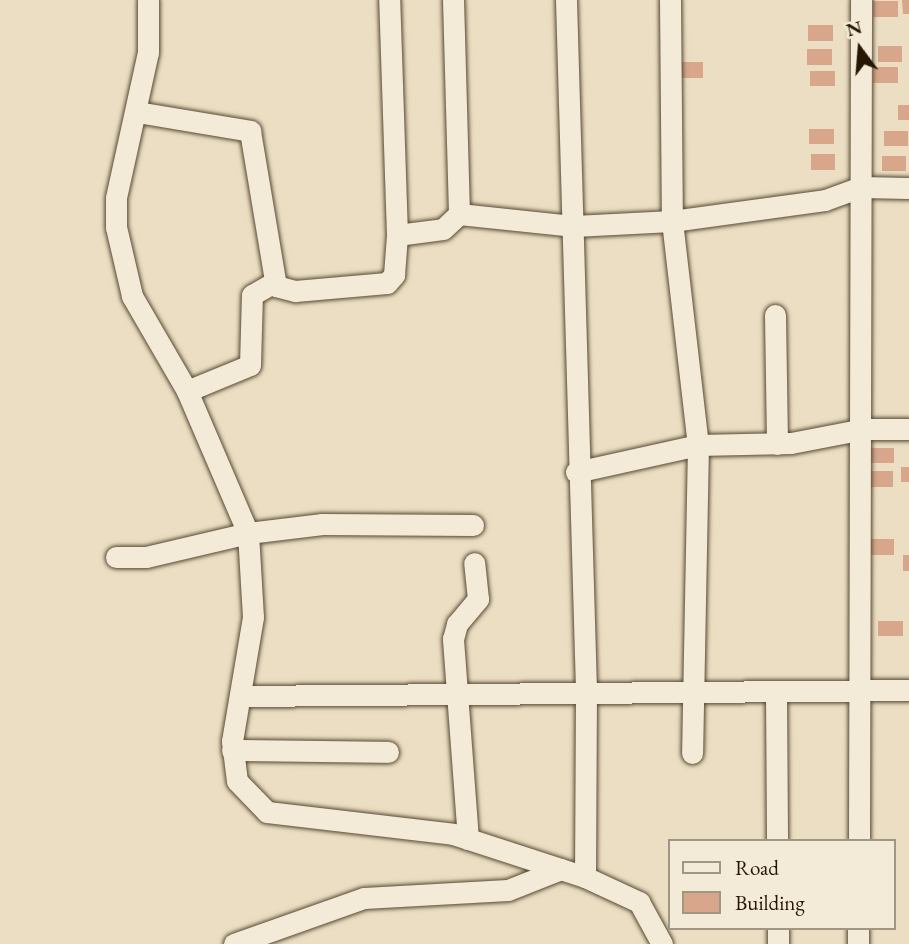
<!DOCTYPE html>
<html>
<head>
<meta charset="utf-8">
<style>
	body { margin:0 }
	#map { position:relative; width:909px; height:944px; overflow:hidden; background:#ecdec2; font-family:"EB Garamond",serif }
	div>[style] { position:absolute }
	.building>* { inset:0; background:#d7a68b; transform-origin:0 0 }
	.roads { filter:drop-shadow(0 0 2px #574933) drop-shadow(0 0 2px #574933) }
	.minor>* { height:21px; margin:-10.5px; padding:0 10.5px; transform-origin:10.5px; border-radius:10.5px; background:#f3ead7 }
	span { translate:-50% -50%; white-space:nowrap; text-align:center; line-height:1.15; -webkit-text-stroke:5px #f3ead7; paint-order:stroke }
	.legend { position:absolute; left:668px; top:839px; width:228px; height:91px; box-sizing:border-box; background:#f3ead7; border:2px solid #a19682; margin:0; padding:9px 12px; list-style:none; font-size:21px; color:#251703 }
	.legend li { display:flex; align-items:center; gap:14px; height:35px }
	.legend b { width:35px; border:2px solid #a19682 }
	.north { position:absolute; left:825px; top:14px; width:70px; height:70px; -webkit-text-stroke:5px #f3ead7; paint-order:stroke; rotate:344deg; font-size:19px; font-weight:700; line-height:28px; text-align:center; color:#251703 }
	.north::after { content:''; display:block; margin:auto; width:24px; height:32px; background:#251703; clip-path:polygon(50% 0,100% 100%,50% 72%,0 100%) }
</style>
</head>
<body>
<div id="map">
	<div class="building">
		<i style="clip-path:polygon(902px 0,909px 0,909px 14px,903px 14px)"></i>
		<i style="left:873px;top:1px;width:25px;height:16px"></i>
		<i style="left:808px;top:25px;width:25px;height:16px"></i>
		<i style="left:878px;top:46px;width:24px;height:16px"></i>
		<i style="left:832px;top:49px;width:16px;height:25px;rotate:90deg"></i>
		<i style="left:703px;top:62px;width:16px;height:24px;rotate:90deg"></i>
		<i style="left:898px;top:67px;width:16px;height:25px;rotate:90deg"></i>
		<i style="left:810px;top:71px;width:25px;height:15px"></i>
		<i style="left:898px;top:105px;width:11px;height:15px"></i>
		<i style="left:809px;top:129px;width:25px;height:15px"></i>
		<i style="left:884px;top:131px;width:24px;height:15px"></i>
		<i style="left:811px;top:154px;width:24px;height:16px"></i>
		<i style="left:882px;top:156px;width:24px;height:15px"></i>
		<i style="left:870px;top:448px;width:24px;height:15px"></i>
		<i style="left:901px;top:467px;width:8px;height:15px"></i>
		<i style="left:869px;top:471px;width:24px;height:16px"></i>
		<i style="left:870px;top:539px;width:24px;height:16px"></i>
		<i style="left:903px;top:555px;width:6px;height:16px"></i>
		<i style="left:878px;top:621px;width:25px;height:15px"></i>
	</div>
	<div class="roads">
		<div class="minor">
			<i style="left:148px;top:0;width:52px;rotate:90deg"></i>
			<i style="left:148px;top:52px;width:149px;rotate:102.4deg"></i>
			<i style="left:116px;top:198px;width:29px;rotate:90deg"></i>
			<i style="left:116px;top:227px;width:71px;rotate:76.9deg"></i>
			<i style="left:132px;top:296px;width:110px;rotate:59.9deg"></i>
			<i style="left:187px;top:391px;width:155px;rotate:66.8deg"></i>
			<i style="left:248px;top:533px;width:84px;rotate:86.6deg"></i>
			<i style="left:253px;top:617px;width:126px;rotate:99.6deg"></i>
			<i style="left:232px;top:741px;width:40px;rotate:82.9deg"></i>
			<i style="left:237px;top:781px;width:43px;rotate:45.9deg"></i>
			<i style="left:267px;top:812px;width:187px;rotate:6.7deg"></i>
			<i style="left:453px;top:834px;width:139px;rotate:18deg"></i>
			<i style="left:585px;top:877px;width:60px;rotate:24.8deg"></i>
			<i style="left:639px;top:902px;width:48px;rotate:61.3deg"></i>
			<i style="left:566px;top:0;width:691px;rotate:88.34deg"></i>
			<i style="left:586px;top:691px;width:186px;rotate:90.3deg"></i>
			<i style="left:670px;top:0;width:221px;rotate:89.5deg"></i>
			<i style="left:672px;top:221px;width:226px;rotate:83.4deg"></i>
			<i style="left:698px;top:445px;width:308px;rotate:91.1deg"></i>
			<i style="left:137px;top:112px;width:115px;rotate:9.5deg"></i>
			<i style="left:250px;top:131px;width:157px;rotate:80.5deg"></i>
			<i style="left:276px;top:286px;width:20px;rotate:15deg"></i>
			<i style="left:295px;top:291px;width:92px;rotate:-5deg"></i>
			<i style="left:387px;top:283px;width:11px;rotate:-49deg"></i>
			<i style="left:394px;top:275px;width:40px;rotate:-85.7deg"></i>
			<i style="left:397px;top:235px;width:235px;rotate:-91.9deg"></i>
			<i style="left:459px;top:214px;width:116px;rotate:6deg"></i>
			<i style="left:574px;top:226px;width:98px;rotate:-2.9deg"></i>
			<i style="left:672px;top:221px;width:154px;rotate:-7.8deg"></i>
			<i style="left:825px;top:200px;width:38px;rotate:-20deg"></i>
			<i style="left:861px;top:187px;width:48px;rotate:1.2deg"></i>
			<i style="left:397px;top:235px;width:46px;rotate:-7.4deg"></i>
			<i style="left:443px;top:229px;width:22px;rotate:-43deg"></i>
			<i style="left:459px;top:214px;width:214px;rotate:-91.6deg"></i>
			<i style="left:775px;top:315px;width:129px;rotate:89.1deg"></i>
			<i style="left:187px;top:391px;width:68px;rotate:-22.4deg"></i>
			<i style="left:250px;top:365px;width:70px;rotate:-88.4deg"></i>
			<i style="left:252px;top:295px;width:24px;rotate:-30deg"></i>
			<i style="left:576px;top:472px;width:125px;rotate:-12.5deg"></i>
			<i style="left:698px;top:445px;width:93px;rotate:-1.2deg"></i>
			<i style="left:791px;top:443px;width:74px;rotate:-10.9deg"></i>
			<i style="left:864px;top:429px;width:45px"></i>
			<i style="left:116px;top:557px;width:30px"></i>
			<i style="left:146px;top:557px;width:105px;rotate:-13.2deg"></i>
			<i style="left:248px;top:533px;width:75px;rotate:-6.9deg"></i>
			<i style="left:322px;top:524px;width:151px;rotate:0.4deg"></i>
			<i style="left:776px;top:692px;width:149px;rotate:89.6deg"></i>
			<i style="left:240px;top:696px;width:669px;rotate:-0.51deg"></i>
			<i style="left:232px;top:750px;width:156px;rotate:0.7deg"></i>
			<i style="left:468px;top:839px;width:201px;rotate:-94.3deg"></i>
			<i style="left:453px;top:639px;width:16px;rotate:-75deg"></i>
			<i style="left:457px;top:624px;width:33px;rotate:-50deg"></i>
			<i style="left:478px;top:599px;width:36px;rotate:-96deg"></i>
			<i style="left:859px;top:841px;width:841px;rotate:-89.86deg"></i>
			<i style="left:778px;top:928px;width:16px;rotate:90deg"></i>
			<i style="left:234px;top:944px;width:138px;rotate:-19.5deg"></i>
			<i style="left:364px;top:898px;width:144px;rotate:-3.2deg"></i>
			<i style="left:508px;top:890px;width:57px;rotate:-21.6deg"></i>
			<i style="left:858px;top:944px;width:16px;rotate:-90deg"></i>
		</div>
	</div>
	<ul class="legend">
	<li><b style="height:9px;background:#f3ead7"></b>Road</li>
	<li><b style="height:19px;background:#d7a68b"></b>Building</li>
	</ul>
	<div class="north">N</div>
</div>
</body>
</html>
